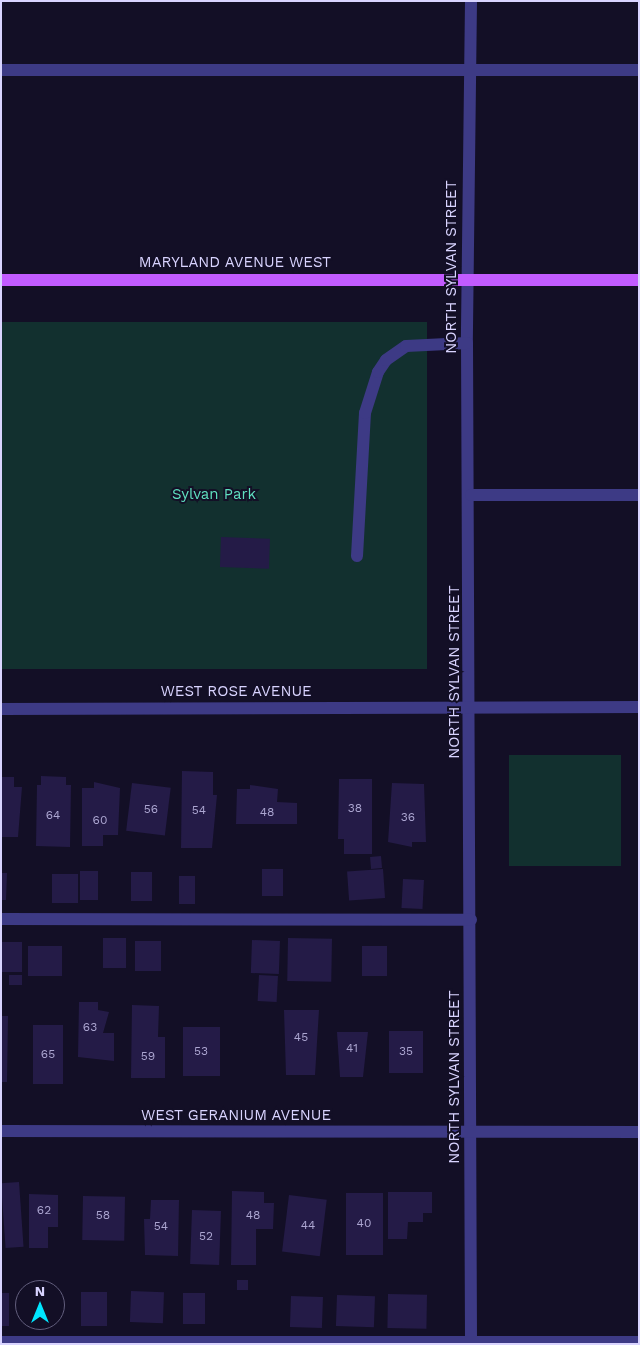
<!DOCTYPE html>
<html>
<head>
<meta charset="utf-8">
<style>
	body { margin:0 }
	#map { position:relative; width:640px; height:1345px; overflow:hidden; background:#130f26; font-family:"Work Sans",sans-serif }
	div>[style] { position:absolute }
	.green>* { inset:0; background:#12302f; transform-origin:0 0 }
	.building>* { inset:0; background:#241b47; transform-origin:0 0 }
	.minor>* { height:12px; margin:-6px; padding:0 6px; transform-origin:6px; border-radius:6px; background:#3d3a85 }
	.major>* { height:12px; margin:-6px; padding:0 6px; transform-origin:6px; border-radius:6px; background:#c25bff }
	span { translate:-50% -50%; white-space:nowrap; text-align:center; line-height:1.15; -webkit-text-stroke:4px #130f26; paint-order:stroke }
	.number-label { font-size:12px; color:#aca6d1 }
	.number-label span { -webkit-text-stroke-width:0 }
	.street-label { font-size:15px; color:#d9d4ff }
	.park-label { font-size:15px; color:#5fe0c0 }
	.frame { position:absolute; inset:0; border:2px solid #d9d4ff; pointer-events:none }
	.north { position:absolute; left:15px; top:1280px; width:50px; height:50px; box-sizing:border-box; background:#130f26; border:1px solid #625e7d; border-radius:50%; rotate:0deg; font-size:14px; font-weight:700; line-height:20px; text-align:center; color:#d9d4ff }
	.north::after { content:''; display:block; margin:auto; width:18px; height:22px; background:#00e5ff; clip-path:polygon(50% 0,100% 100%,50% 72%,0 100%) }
</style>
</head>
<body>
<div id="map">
	<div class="green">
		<i style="left:1px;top:322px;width:426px;height:347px"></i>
		<i style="left:509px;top:755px;width:112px;height:111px"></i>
	</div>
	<div class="building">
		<i style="left:221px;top:537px;width:49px;height:30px;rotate:2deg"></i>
		<i style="clip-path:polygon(182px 771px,213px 772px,213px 795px,217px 795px,212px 848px,181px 848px)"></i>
		<i style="clip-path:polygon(41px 776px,66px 777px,66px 785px,71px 785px,70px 847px,36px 846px,37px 785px,41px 785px)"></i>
		<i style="clip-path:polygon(1px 777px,14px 777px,14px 787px,22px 787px,18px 837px,1px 837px)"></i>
		<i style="clip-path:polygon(339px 779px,372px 779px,372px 854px,344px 854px,344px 839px,338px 839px)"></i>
		<i style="clip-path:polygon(94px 782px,120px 788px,118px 835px,103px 835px,103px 846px,82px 846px,82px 788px,94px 788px)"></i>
		<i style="left:132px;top:783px;width:39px;height:48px;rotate:7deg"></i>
		<i style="clip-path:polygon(392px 783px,424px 784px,426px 842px,412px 842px,412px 847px,388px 842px)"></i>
		<i style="clip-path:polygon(250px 785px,278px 789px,277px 802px,297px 803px,297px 824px,236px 824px,237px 789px,250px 789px)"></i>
		<i style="left:381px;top:856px;width:12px;height:11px;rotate:85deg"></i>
		<i style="left:262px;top:869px;width:21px;height:27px"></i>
		<i style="left:383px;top:869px;width:29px;height:36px;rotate:86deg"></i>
		<i style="left:80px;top:871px;width:18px;height:29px"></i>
		<i style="left:131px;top:872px;width:21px;height:29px"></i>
		<i style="clip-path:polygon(1px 873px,7px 873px,6px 900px,1px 900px)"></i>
		<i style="left:52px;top:874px;width:26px;height:29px"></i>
		<i style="left:179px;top:876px;width:16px;height:28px"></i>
		<i style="left:403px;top:879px;width:21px;height:29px;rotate:3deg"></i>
		<i style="left:103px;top:938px;width:23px;height:30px"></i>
		<i style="left:288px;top:938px;width:44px;height:43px;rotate:1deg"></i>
		<i style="left:252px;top:940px;width:28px;height:33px;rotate:2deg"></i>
		<i style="left:135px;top:941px;width:26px;height:30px"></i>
		<i style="left:22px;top:942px;width:30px;height:21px;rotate:90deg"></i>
		<i style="left:28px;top:946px;width:34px;height:30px"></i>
		<i style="left:362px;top:946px;width:25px;height:30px"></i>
		<i style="left:9px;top:975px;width:13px;height:10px"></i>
		<i style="left:259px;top:975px;width:19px;height:26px;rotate:3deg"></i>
		<i style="clip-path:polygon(79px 1002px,98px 1002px,98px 1010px,109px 1012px,103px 1033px,114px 1033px,114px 1061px,78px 1057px)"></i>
		<i style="clip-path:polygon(132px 1005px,159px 1006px,158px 1037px,165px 1037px,165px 1078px,131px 1078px)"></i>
		<i style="clip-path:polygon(284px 1010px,319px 1010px,315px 1075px,286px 1075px)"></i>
		<i style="clip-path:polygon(1px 1016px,8px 1016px,7px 1082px,1px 1082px)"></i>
		<i style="left:33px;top:1025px;width:30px;height:59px"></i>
		<i style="left:183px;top:1027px;width:37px;height:49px"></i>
		<i style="left:389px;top:1031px;width:34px;height:42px"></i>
		<i style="clip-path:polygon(337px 1032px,368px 1032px,363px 1077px,340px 1077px)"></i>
		<i style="left:19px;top:1182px;width:65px;height:18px;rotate:86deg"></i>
		<i style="clip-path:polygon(232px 1191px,264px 1192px,264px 1203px,274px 1203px,273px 1229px,256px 1229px,256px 1265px,231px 1265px)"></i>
		<i style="clip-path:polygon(388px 1192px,432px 1192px,432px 1213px,423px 1213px,423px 1222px,408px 1222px,407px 1239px,388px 1239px)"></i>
		<i style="left:346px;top:1193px;width:37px;height:62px"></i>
		<i style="clip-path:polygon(29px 1194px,58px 1195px,58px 1227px,48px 1227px,48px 1248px,29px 1248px)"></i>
		<i style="left:289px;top:1195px;width:38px;height:57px;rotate:7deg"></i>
		<i style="left:83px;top:1196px;width:42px;height:44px;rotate:1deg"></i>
		<i style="clip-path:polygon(151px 1200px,179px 1200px,178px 1256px,145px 1255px,144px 1219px,150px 1219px)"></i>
		<i style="left:192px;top:1210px;width:29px;height:54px;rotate:2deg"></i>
		<i style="left:237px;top:1280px;width:11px;height:10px"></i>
		<i style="left:131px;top:1291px;width:33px;height:31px;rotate:2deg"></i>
		<i style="left:81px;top:1292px;width:26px;height:34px"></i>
		<i style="left:1px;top:1293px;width:8px;height:33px"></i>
		<i style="left:183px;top:1293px;width:22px;height:31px"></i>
		<i style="left:388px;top:1294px;width:39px;height:34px;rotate:1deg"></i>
		<i style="left:337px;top:1295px;width:38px;height:31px;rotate:2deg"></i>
		<i style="left:291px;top:1296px;width:32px;height:31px;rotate:2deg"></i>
	</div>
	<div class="minor">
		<i style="left:471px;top:1px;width:342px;rotate:90.7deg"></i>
		<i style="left:467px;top:343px;width:1001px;rotate:89.77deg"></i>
		<i style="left:1px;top:70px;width:638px"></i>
		<i style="left:471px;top:495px;width:168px"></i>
		<i style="left:357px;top:556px;width:143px;rotate:-86.8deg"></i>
		<i style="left:365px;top:413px;width:43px;rotate:-72.4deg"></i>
		<i style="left:378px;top:372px;width:14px;rotate:-56deg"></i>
		<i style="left:386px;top:360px;width:24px;rotate:-35deg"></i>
		<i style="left:406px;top:346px;width:61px;rotate:-2.8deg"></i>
		<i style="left:1px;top:709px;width:638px;rotate:-0.18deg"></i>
		<i style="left:1px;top:919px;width:470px;rotate:0.1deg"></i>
		<i style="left:1px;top:1131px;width:638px;rotate:0.09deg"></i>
		<i style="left:1px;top:1342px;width:638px"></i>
	</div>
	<div class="major">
		<i style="left:1px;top:280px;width:638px"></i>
	</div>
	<div class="number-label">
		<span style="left:355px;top:809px">38</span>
		<span style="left:151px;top:810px">56</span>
		<span style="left:199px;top:811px">54</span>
		<span style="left:267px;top:813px">48</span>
		<span style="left:53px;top:816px">64</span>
		<span style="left:408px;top:818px">36</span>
		<span style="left:100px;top:821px">60</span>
		<span style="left:90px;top:1028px">63</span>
		<span style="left:301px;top:1038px">45</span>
		<span style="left:352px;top:1049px">41</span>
		<span style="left:201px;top:1052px">53</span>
		<span style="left:406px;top:1052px">35</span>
		<span style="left:48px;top:1055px">65</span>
		<span style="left:148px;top:1057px">59</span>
		<span style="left:44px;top:1211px">62</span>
		<span style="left:103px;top:1216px">58</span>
		<span style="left:253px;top:1216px">48</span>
		<span style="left:364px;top:1224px">40</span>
		<span style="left:308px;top:1226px">44</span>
		<span style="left:161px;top:1227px">54</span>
		<span style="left:206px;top:1237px">52</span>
	</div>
	<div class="street-label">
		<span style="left:235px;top:263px">MARYLAND AVENUE WEST</span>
		<span style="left:452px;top:267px;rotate:-90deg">NORTH SYLVAN STREET</span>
		<span style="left:455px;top:672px;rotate:-90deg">NORTH SYLVAN STREET</span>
		<span style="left:236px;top:692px">WEST ROSE AVENUE</span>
		<span style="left:455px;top:1077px;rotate:-90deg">NORTH SYLVAN STREET</span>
		<span style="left:236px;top:1116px">WEST GERANIUM AVENUE</span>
	</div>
	<div class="park-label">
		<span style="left:214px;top:495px">Sylvan Park</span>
	</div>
	<div class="frame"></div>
	<div class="north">N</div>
</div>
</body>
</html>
